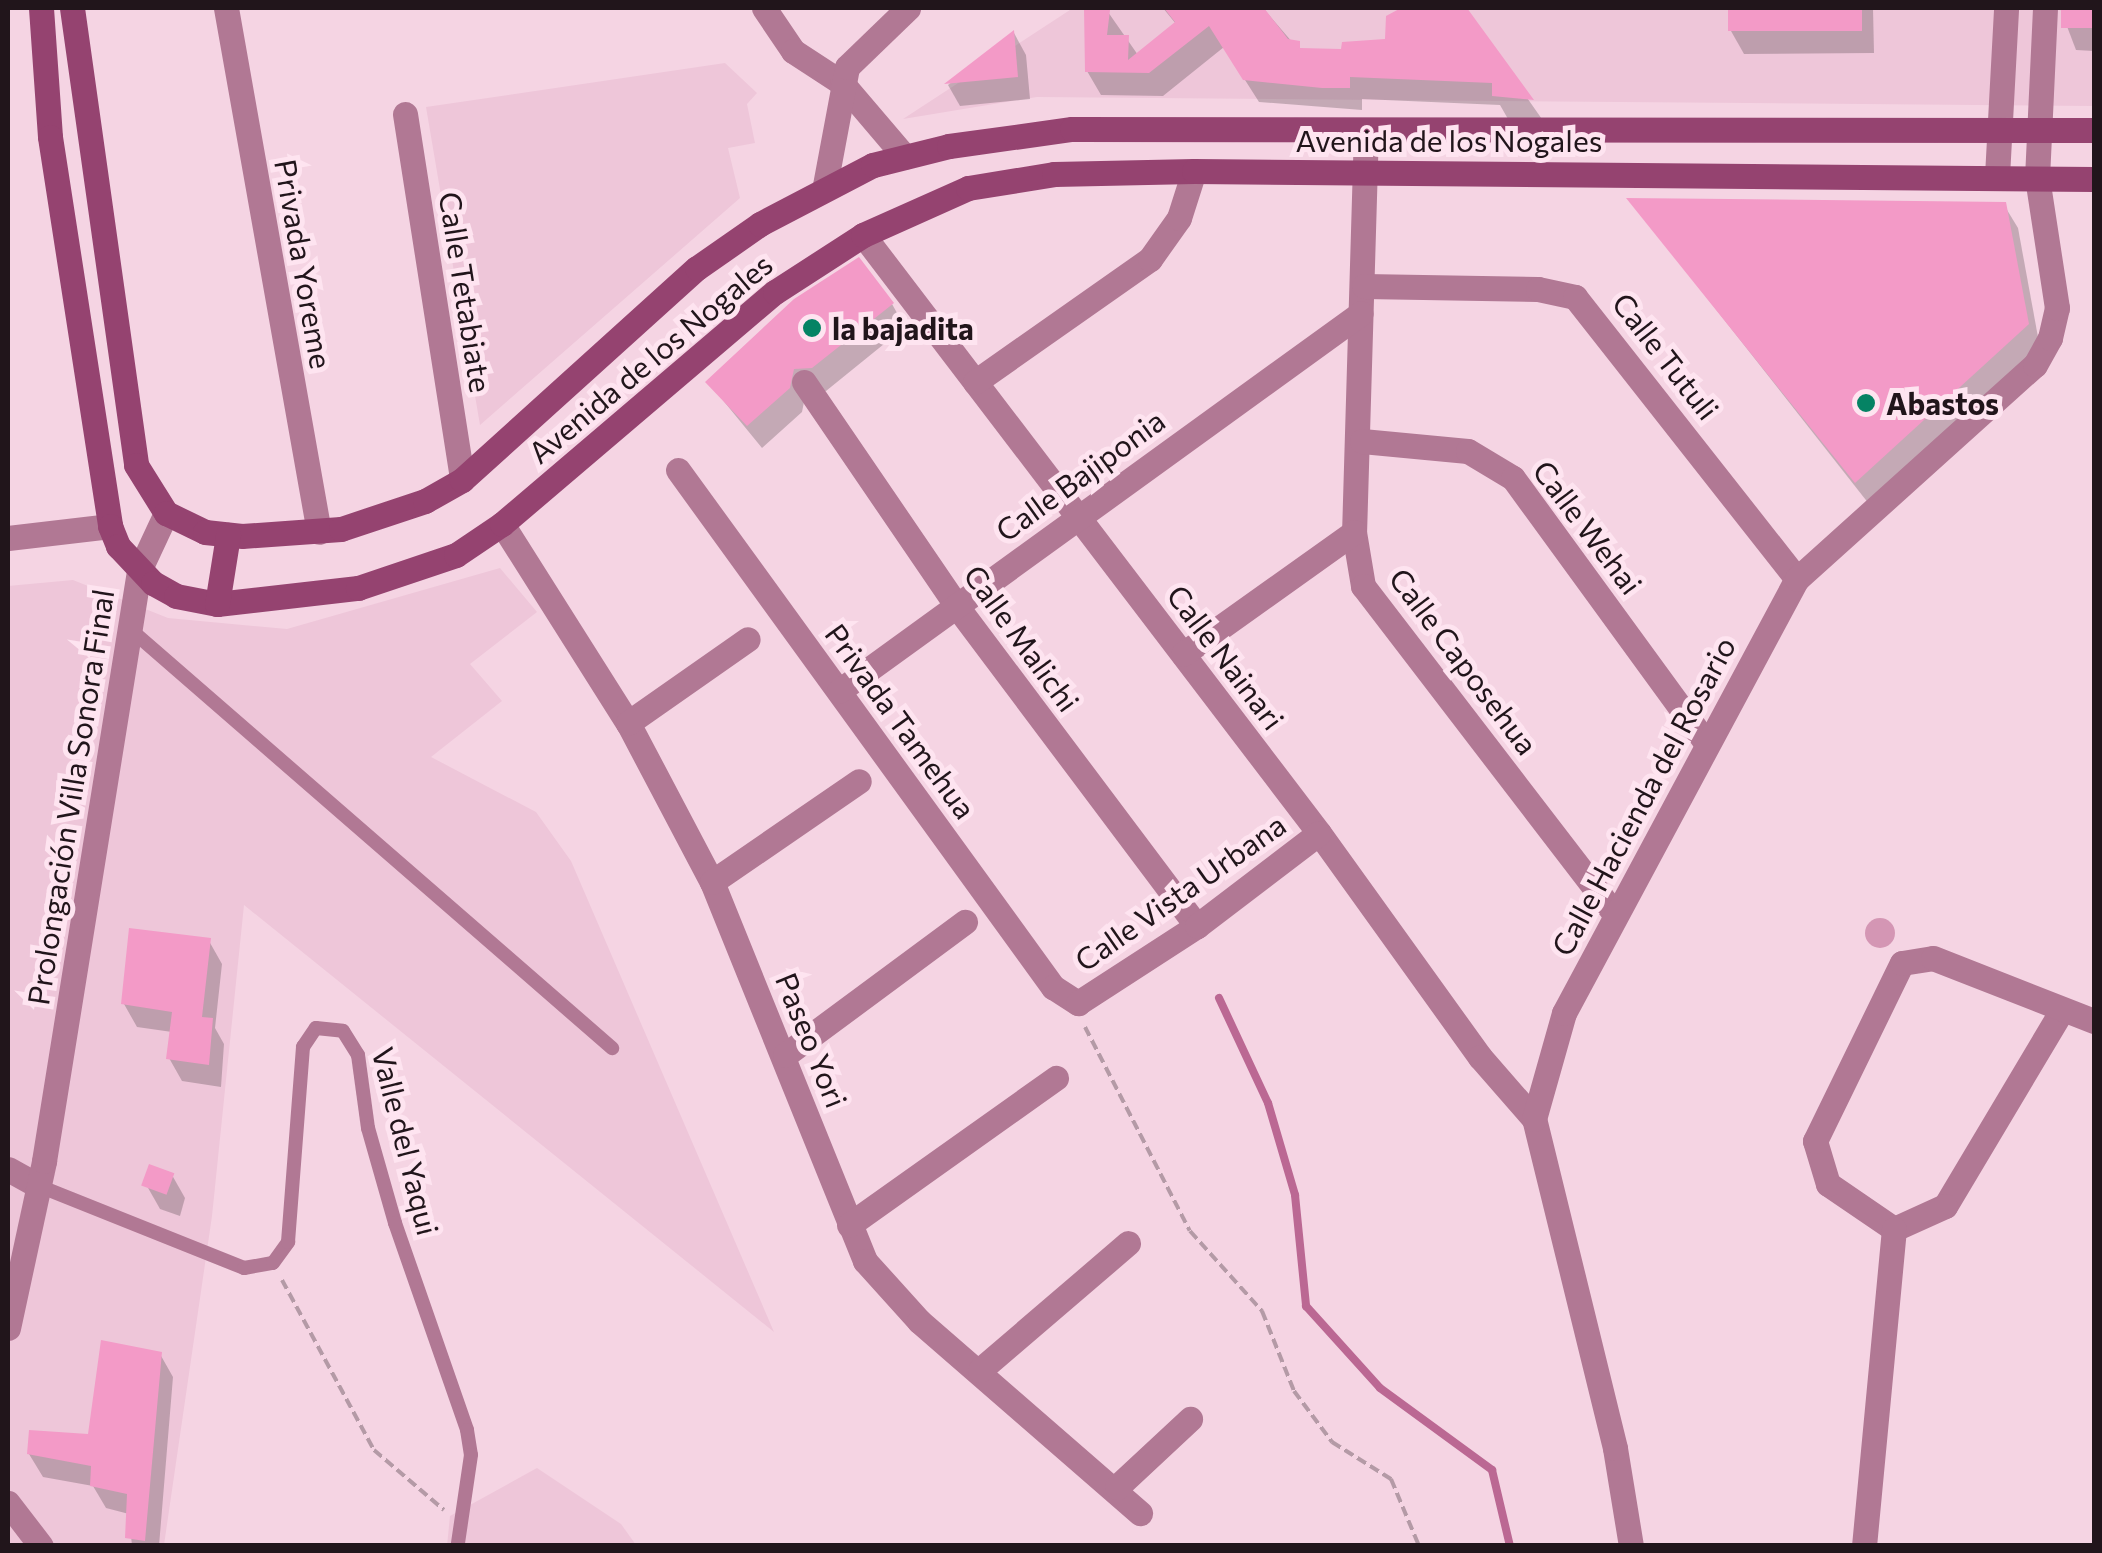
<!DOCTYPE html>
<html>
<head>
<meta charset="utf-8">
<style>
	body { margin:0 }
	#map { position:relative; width:2102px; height:1553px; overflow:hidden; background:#f5d4e3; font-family:Commissioner,sans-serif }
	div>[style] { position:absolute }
	.built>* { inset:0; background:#eec6d9 }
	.green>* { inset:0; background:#d496b4 }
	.round { border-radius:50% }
	.shadow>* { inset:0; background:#0003 }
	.stream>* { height:8px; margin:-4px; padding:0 4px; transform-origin:4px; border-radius:4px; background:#bb6893 }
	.building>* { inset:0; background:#f39ac7; transform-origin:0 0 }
	.path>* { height:4px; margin-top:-2px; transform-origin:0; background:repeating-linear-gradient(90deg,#b49aa6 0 10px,transparent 0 15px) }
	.lane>* { height:14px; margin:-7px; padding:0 7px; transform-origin:7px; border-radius:7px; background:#b17894 }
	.street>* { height:25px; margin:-12.5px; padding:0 12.5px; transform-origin:12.5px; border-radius:12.5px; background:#b17894 }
	.secondary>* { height:25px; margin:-12.5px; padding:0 12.5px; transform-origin:12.5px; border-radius:12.5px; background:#954370 }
	.dots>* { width:28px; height:28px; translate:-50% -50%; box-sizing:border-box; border:5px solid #fee4f0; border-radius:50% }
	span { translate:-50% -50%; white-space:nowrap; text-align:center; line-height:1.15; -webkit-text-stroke:10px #fee4f0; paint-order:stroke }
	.street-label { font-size:30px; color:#21151b }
	.poi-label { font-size:30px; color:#21151b; font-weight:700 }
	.left { translate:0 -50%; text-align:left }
	.frame { position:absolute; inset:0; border:10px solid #21151b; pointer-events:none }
</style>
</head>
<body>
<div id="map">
	<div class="built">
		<i style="clip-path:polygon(1073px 8px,2094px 8px,2094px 106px,1037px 97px,903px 119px)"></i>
		<i style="clip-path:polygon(725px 63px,757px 93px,747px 104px,755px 143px,728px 148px,740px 198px,480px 425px,426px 107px)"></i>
		<i style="clip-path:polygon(500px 568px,537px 612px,470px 664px,502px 701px,431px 757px,536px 812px,571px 861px,774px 1332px,244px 905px,212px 1216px,164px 1545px,8px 1544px,8px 586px,73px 580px,168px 618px,287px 629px)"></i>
		<i style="clip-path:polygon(537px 1468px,621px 1524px,636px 1545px,447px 1546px,450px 1516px)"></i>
	</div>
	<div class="green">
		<i class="round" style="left:1865px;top:918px;width:30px;height:30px"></i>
	</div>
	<div class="shadow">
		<i style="clip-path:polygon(1163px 8px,1193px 8px,1207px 27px,1203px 12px,1209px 8px,1263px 8px,1299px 50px,1343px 51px,1388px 42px,1388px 18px,1406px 8px,1464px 8px,1544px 122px,1508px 119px,1500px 105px,1362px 99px,1362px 110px,1259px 102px,1224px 47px,1163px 96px,1101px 95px,1087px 71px,1108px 12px,1138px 55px,1176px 24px)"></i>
		<i style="clip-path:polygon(1731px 8px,1873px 8px,1874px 53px,1744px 54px,1731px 31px)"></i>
		<i style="clip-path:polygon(2060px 8px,2094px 8px,2094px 51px,2076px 50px)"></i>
		<i style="clip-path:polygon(1014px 33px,1026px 55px,1030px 99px,960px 106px,948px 85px)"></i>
		<i style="clip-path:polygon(1630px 200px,2004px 205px,2018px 228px,2040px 348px,1869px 504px)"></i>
		<i style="clip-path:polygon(892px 304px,905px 327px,826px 391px,806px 392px,802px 412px,762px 448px,708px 382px)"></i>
		<i style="clip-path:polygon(209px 941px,222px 964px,215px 1028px,224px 1044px,221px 1087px,182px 1081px,169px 1058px,172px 1032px,137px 1027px,124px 1004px)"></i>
		<i style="clip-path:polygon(172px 1175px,185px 1198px,180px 1216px,160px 1209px,147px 1186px)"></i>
		<i style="clip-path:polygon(160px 1354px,173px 1377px,159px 1546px,132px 1546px,129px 1514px,106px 1508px,93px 1486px,43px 1477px,29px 1454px,90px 1436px)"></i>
	</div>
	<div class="stream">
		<i style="left:1219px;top:998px;width:116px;rotate:65deg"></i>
		<i style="left:1268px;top:1103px;width:96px;rotate:73.6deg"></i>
		<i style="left:1295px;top:1195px;width:112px;rotate:84.3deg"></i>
		<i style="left:1306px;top:1306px;width:110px;rotate:47.9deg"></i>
		<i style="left:1380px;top:1388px;width:139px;rotate:36.2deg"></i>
		<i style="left:1492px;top:1470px;width:78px;rotate:76.7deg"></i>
	</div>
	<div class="building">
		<i style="clip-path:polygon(1084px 8px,1110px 10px,1107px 35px,1129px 35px,1128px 60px,1175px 22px,1164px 8px,1264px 8px,1288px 39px,1300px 41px,1300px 48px,1341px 49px,1342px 42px,1385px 39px,1386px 16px,1401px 8px,1467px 8px,1534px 100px,1492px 96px,1492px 83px,1350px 77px,1350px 88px,1322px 88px,1243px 80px,1209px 26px,1149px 73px,1085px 72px)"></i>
		<i style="left:1728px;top:8px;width:134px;height:23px"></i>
		<i style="left:2061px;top:8px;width:33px;height:20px"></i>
		<i style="clip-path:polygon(1014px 30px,1018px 77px,944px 84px)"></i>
		<i style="clip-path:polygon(1626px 198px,2006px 202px,2029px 324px,1855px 483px)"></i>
		<i style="clip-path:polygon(859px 257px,894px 303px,812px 368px,794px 369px,790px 388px,747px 426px,705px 382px,794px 299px)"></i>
		<i style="clip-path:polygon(129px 928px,211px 938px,202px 1017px,213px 1018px,209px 1065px,166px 1059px,172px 1012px,121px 1004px)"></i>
		<i style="left:149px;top:1164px;width:27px;height:23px;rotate:20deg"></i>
		<i style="clip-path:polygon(101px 1340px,162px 1352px,145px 1541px,125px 1538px,127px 1494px,90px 1486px,91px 1466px,27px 1454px,29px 1430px,88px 1434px)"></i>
	</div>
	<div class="path">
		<i style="left:1085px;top:1027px;width:229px;rotate:62.8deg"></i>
		<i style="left:1190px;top:1231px;width:108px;rotate:48deg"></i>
		<i style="left:1262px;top:1311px;width:86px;rotate:68.2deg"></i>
		<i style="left:1294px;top:1391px;width:64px;rotate:53.3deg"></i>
		<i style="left:1332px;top:1442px;width:70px;rotate:32.1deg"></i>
		<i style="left:1391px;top:1479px;width:73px;rotate:67.3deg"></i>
		<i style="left:282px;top:1280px;width:193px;rotate:61.6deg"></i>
		<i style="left:374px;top:1450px;width:92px;rotate:40.6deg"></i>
	</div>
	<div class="lane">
		<i style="left:130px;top:629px;width:639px;rotate:41deg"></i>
		<i style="left:39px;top:1186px;width:221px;rotate:21.8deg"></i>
		<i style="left:244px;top:1268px;width:29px;rotate:-10deg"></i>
		<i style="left:273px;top:1263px;width:26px;rotate:-54deg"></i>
		<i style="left:288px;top:1242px;width:196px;rotate:-85.6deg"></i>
		<i style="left:303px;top:1047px;width:23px;rotate:-56deg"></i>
		<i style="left:316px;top:1028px;width:27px;rotate:6deg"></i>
		<i style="left:343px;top:1031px;width:28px;rotate:58deg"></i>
		<i style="left:358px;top:1055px;width:74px;rotate:82.2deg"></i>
		<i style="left:368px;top:1128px;width:99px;rotate:74.1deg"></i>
		<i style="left:395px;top:1223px;width:219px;rotate:70.8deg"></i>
		<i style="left:467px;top:1430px;width:25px;rotate:81deg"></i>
		<i style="left:471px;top:1455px;width:89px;rotate:98.4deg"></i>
	</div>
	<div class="street">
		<i style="left:226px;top:8px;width:532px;rotate:79.94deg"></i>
		<i style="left:764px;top:8px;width:52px;rotate:56deg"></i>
		<i style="left:793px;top:51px;width:59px;rotate:33.1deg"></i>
		<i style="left:842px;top:83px;width:97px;rotate:49.6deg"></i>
		<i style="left:405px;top:114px;width:370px;rotate:81.1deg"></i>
		<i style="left:1366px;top:130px;width:402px;rotate:91.7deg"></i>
		<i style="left:1354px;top:532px;width:55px;rotate:80.5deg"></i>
		<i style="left:1363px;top:586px;width:414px;rotate:52.5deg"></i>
		<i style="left:1997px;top:176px;width:168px;rotate:-86.9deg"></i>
		<i style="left:825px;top:185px;width:120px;rotate:-79.4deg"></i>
		<i style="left:847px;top:67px;width:85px;rotate:-44deg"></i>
		<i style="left:863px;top:235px;width:752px;rotate:52.67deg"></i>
		<i style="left:1319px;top:833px;width:276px;rotate:54.3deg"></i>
		<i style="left:1480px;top:1057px;width:82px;rotate:48.9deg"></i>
		<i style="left:1364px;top:286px;width:174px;rotate:1deg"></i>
		<i style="left:1538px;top:289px;width:38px;rotate:12deg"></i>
		<i style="left:1575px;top:297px;width:359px;rotate:51.8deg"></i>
		<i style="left:804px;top:382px;width:273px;rotate:55.7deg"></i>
		<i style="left:958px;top:608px;width:398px;rotate:53.1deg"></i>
		<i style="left:975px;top:382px;width:214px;rotate:-35.1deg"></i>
		<i style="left:1150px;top:259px;width:50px;rotate:-54.7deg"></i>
		<i style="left:1179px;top:218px;width:49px;rotate:-72.3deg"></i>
		<i style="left:1362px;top:441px;width:106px;rotate:5.4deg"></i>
		<i style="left:1468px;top:451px;width:52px;rotate:31deg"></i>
		<i style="left:1513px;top:478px;width:328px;rotate:53.9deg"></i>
		<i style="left:678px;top:470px;width:639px;rotate:54.05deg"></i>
		<i style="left:1053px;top:987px;width:30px;rotate:33deg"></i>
		<i style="left:1078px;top:1003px;width:142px;rotate:-32.9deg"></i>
		<i style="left:1197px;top:926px;width:153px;rotate:-37.3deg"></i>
		<i style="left:502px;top:524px;width:236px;rotate:57.7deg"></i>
		<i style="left:628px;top:723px;width:180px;rotate:62.2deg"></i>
		<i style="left:712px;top:882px;width:409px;rotate:68deg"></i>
		<i style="left:865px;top:1261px;width:81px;rotate:48deg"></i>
		<i style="left:919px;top:1321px;width:293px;rotate:41deg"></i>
		<i style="left:8px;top:538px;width:103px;rotate:-6.7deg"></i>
		<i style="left:1183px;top:654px;width:210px;rotate:-35.5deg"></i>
		<i style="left:839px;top:691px;width:644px;rotate:-35.91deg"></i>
		<i style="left:628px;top:723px;width:146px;rotate:-35deg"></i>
		<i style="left:712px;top:882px;width:178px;rotate:-34.5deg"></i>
		<i style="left:2062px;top:1010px;width:228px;rotate:120.8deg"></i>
		<i style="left:1945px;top:1206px;width:56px;rotate:155.7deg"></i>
		<i style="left:1894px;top:1229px;width:80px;rotate:-145.7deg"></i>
		<i style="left:1828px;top:1184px;width:45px;rotate:-106.8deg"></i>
		<i style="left:1815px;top:1141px;width:198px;rotate:-64deg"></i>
		<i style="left:1902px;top:963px;width:31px;rotate:-9deg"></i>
		<i style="left:1933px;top:958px;width:173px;rotate:21.4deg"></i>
		<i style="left:785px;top:1055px;width:224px;rotate:-36.5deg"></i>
		<i style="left:8px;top:1169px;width:35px;rotate:29deg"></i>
		<i style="left:849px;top:1225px;width:254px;rotate:-35.4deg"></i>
		<i style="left:8px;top:1328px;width:171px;rotate:-77.8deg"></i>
		<i style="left:44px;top:1161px;width:598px;rotate:-80.85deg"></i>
		<i style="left:139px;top:571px;width:64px;rotate:-65deg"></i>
		<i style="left:980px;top:1370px;width:195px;rotate:-40.6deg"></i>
		<i style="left:1117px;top:1487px;width:100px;rotate:-43deg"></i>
		<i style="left:8px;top:1503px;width:54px;rotate:52.5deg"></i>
		<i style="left:1631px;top:1546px;width:99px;rotate:-99.3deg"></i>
		<i style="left:1615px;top:1448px;width:339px;rotate:-103.8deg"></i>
		<i style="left:1534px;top:1119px;width:110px;rotate:-74.2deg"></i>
		<i style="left:1564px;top:1013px;width:493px;rotate:-61.8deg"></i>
		<i style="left:1797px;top:579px;width:320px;rotate:-42deg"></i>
		<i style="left:2035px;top:365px;width:31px;rotate:-61deg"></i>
		<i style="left:2050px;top:338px;width:31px;rotate:-77deg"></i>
		<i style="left:2057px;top:308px;width:132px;rotate:-98.7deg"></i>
		<i style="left:2037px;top:178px;width:170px;rotate:-87.3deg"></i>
		<i style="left:1864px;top:1546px;width:318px;rotate:-84.6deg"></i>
	</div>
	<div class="secondary">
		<i style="left:41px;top:8px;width:129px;rotate:86deg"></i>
		<i style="left:50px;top:137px;width:394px;rotate:81.2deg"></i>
		<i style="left:110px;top:526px;width:22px;rotate:68deg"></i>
		<i style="left:118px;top:546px;width:51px;rotate:46.6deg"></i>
		<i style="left:153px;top:583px;width:26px;rotate:29deg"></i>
		<i style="left:176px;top:596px;width:42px;rotate:11deg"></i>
		<i style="left:217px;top:604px;width:142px;rotate:-6.5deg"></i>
		<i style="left:358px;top:588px;width:103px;rotate:-18.6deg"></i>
		<i style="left:456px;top:555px;width:55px;rotate:-34deg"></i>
		<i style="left:502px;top:524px;width:358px;rotate:-40.4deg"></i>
		<i style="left:775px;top:292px;width:105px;rotate:-32.9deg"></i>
		<i style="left:863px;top:235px;width:115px;rotate:-24.1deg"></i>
		<i style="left:968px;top:188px;width:87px;rotate:-9.2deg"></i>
		<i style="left:1054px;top:174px;width:140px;rotate:-1.2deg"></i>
		<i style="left:1194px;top:171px;width:900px;rotate:0.51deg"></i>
		<i style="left:72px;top:8px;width:461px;rotate:82deg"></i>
		<i style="left:136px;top:465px;width:57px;rotate:58deg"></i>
		<i style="left:166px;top:513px;width:43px;rotate:26deg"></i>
		<i style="left:205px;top:532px;width:37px;rotate:6deg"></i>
		<i style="left:242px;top:536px;width:99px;rotate:-4deg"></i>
		<i style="left:341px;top:529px;width:89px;rotate:-18.4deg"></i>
		<i style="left:425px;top:501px;width:43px;rotate:-29.6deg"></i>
		<i style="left:462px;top:480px;width:316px;rotate:-42.1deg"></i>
		<i style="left:697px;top:268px;width:77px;rotate:-34.9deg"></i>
		<i style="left:760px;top:224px;width:127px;rotate:-27.6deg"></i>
		<i style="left:873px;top:165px;width:78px;rotate:-14deg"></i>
		<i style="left:949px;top:146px;width:124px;rotate:-7.9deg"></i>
		<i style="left:1072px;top:129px;width:1022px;rotate:0.06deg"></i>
		<i style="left:217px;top:604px;width:70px;rotate:-80.9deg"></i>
	</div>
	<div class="dots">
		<i style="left:812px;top:328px;background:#058364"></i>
		<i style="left:1866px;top:403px;background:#058364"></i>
	</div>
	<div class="street-label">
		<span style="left:1449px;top:140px">Avenida de los Nogales</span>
		<span style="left:304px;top:264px;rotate:80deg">Privada Yoreme</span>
		<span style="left:466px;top:292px;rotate:81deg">Calle Tetabiate</span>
		<span style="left:1666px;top:356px;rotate:52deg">Calle Tutuli</span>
		<span style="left:650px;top:358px;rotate:-40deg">Avenida de los Nogales</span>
		<span style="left:1080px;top:475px;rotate:-36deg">Calle Bajiponia</span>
		<span style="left:1588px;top:527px;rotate:53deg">Calle Wehai</span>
		<span style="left:1022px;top:638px;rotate:54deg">Calle Malichi</span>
		<span style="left:1226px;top:657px;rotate:53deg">Calle Nainari</span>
		<span style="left:1464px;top:661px;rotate:53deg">Calle Caposehua</span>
		<span style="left:901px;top:721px;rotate:54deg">Privada Tamehua</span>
		<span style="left:1643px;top:796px;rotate:-62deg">Calle Hacienda del Rosario</span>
		<span style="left:70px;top:797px;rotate:-81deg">Prolongación Villa Sonora Final</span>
		<span style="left:1180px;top:892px;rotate:-35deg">Calle Vista Urbana</span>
		<span style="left:812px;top:1040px;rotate:68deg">Paseo Yori</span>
		<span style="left:406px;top:1141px;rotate:76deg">Valle del Yaqui</span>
	</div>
	<div class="poi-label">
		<span class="left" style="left:832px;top:328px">la bajadita</span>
		<span class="left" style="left:1886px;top:403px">Abastos</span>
	</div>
	<div class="frame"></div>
</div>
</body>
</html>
